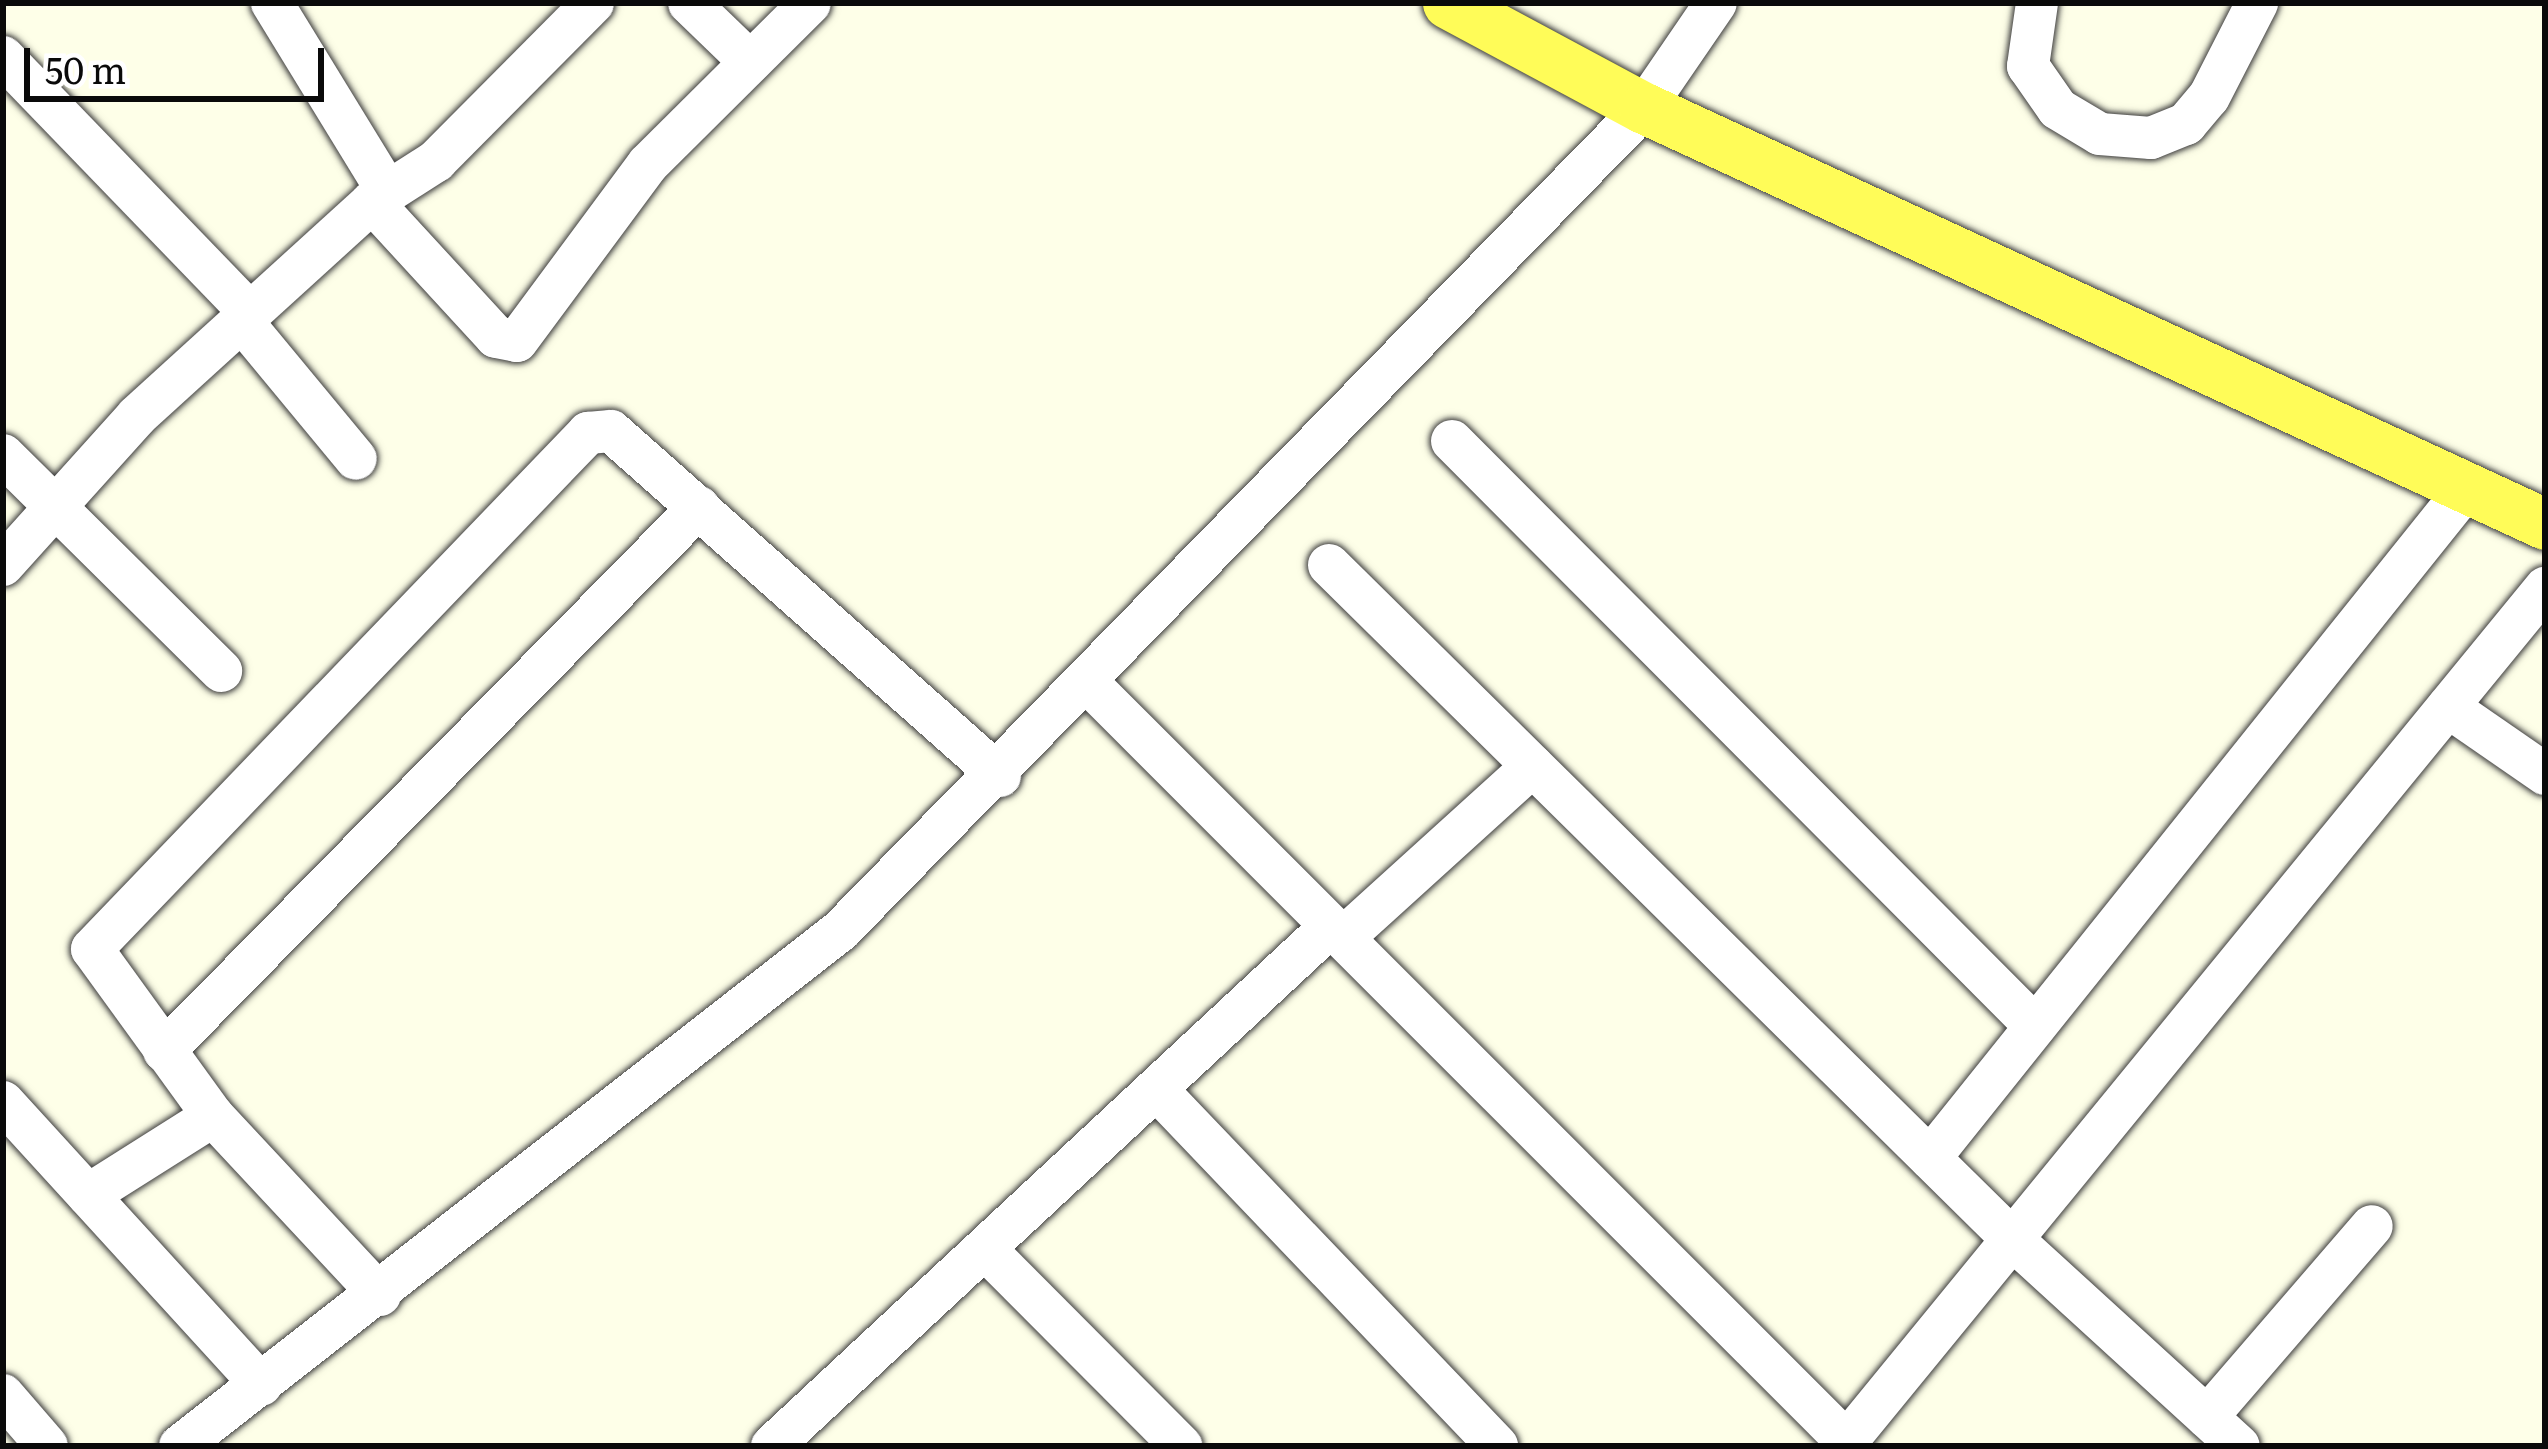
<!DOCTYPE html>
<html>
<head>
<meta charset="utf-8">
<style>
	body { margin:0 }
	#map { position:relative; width:2548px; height:1449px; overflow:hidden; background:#feffe8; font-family:Literata,serif }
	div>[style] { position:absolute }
	.roads { filter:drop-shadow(0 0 3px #3d3d3d) drop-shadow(0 0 3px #3d3d3d) }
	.minor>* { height:42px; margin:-21px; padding:0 21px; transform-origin:21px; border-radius:21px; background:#fff }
	.major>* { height:51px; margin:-25.5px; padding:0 25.5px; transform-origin:25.5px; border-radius:25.5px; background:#fffc58 }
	span { translate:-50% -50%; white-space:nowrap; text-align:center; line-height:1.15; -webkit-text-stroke:12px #fff; paint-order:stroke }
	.frame { position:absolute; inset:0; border:6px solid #0a0a0a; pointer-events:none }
	.scale { position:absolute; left:24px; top:48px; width:300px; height:54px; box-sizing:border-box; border:6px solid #0a0a0a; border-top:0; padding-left:15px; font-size:36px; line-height:42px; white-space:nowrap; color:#0a0a0a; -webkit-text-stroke:9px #fff; paint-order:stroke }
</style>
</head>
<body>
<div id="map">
	<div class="roads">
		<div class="minor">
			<i style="left:272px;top:3px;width:220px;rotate:58.5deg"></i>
			<i style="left:689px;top:3px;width:85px;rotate:44deg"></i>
			<i style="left:2037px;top:3px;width:64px;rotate:98.1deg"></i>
			<i style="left:2028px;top:66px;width:52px;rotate:55.1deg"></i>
			<i style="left:2058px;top:109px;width:49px;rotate:30.8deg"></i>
			<i style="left:2100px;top:134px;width:51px;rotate:4.5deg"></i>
			<i style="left:2151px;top:138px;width:38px;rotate:-22deg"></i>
			<i style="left:2186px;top:124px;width:35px;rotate:-50deg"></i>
			<i style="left:2209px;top:97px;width:106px;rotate:-62.9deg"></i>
			<i style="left:3px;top:57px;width:354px;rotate:46deg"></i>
			<i style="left:372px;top:202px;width:183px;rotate:47.4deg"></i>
			<i style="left:496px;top:337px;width:21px;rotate:11deg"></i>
			<i style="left:517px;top:341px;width:220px;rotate:-53.5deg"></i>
			<i style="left:648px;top:164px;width:228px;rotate:-44.8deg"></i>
			<i style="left:241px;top:320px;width:180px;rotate:50.4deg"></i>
			<i style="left:1452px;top:441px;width:826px;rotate:45.1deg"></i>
			<i style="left:3px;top:455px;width:307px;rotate:44.7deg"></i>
			<i style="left:3px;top:565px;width:200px;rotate:-48deg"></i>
			<i style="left:137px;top:416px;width:318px;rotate:-42.3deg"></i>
			<i style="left:372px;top:202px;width:76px;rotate:-32.6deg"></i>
			<i style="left:436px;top:161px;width:223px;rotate:-45.2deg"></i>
			<i style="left:1329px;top:565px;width:960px;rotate:44.62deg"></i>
			<i style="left:2012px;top:1239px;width:307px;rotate:42.4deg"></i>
			<i style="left:1089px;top:684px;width:1078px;rotate:45deg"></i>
			<i style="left:2448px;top:707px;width:118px;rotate:34.6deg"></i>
			<i style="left:1343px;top:938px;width:256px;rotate:-42.2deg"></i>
			<i style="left:164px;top:1051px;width:763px;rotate:-45.48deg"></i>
			<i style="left:1158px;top:1091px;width:491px;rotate:46.3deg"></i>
			<i style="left:3px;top:1102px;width:383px;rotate:47.6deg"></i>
			<i style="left:1930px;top:1158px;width:857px;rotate:-51.3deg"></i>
			<i style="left:88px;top:1195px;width:148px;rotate:-32.3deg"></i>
			<i style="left:988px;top:1252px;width:274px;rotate:45.1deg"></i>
			<i style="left:380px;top:1295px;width:245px;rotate:-133deg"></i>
			<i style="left:213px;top:1116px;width:206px;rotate:-125.9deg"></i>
			<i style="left:92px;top:949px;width:716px;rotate:-46.13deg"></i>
			<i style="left:588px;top:433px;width:23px;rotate:-5deg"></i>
			<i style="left:611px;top:431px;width:520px;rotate:41.57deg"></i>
			<i style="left:3px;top:1395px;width:67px;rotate:49.2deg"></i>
			<i style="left:2207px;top:1417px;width:252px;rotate:-49.2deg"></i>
			<i style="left:180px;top:1446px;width:837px;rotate:-37.97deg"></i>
			<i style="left:840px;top:931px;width:1151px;rotate:-45.67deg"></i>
			<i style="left:1644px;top:108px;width:127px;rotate:-55.6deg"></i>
			<i style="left:772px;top:1446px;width:763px;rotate:-42.93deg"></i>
			<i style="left:1843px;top:1446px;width:1109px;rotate:-50.71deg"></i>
		</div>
		<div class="major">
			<i style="left:1448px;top:3px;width:222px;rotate:28.2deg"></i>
			<i style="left:1644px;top:108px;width:992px;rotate:24.78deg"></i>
		</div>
	</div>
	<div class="frame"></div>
	<div class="scale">50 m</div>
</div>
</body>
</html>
